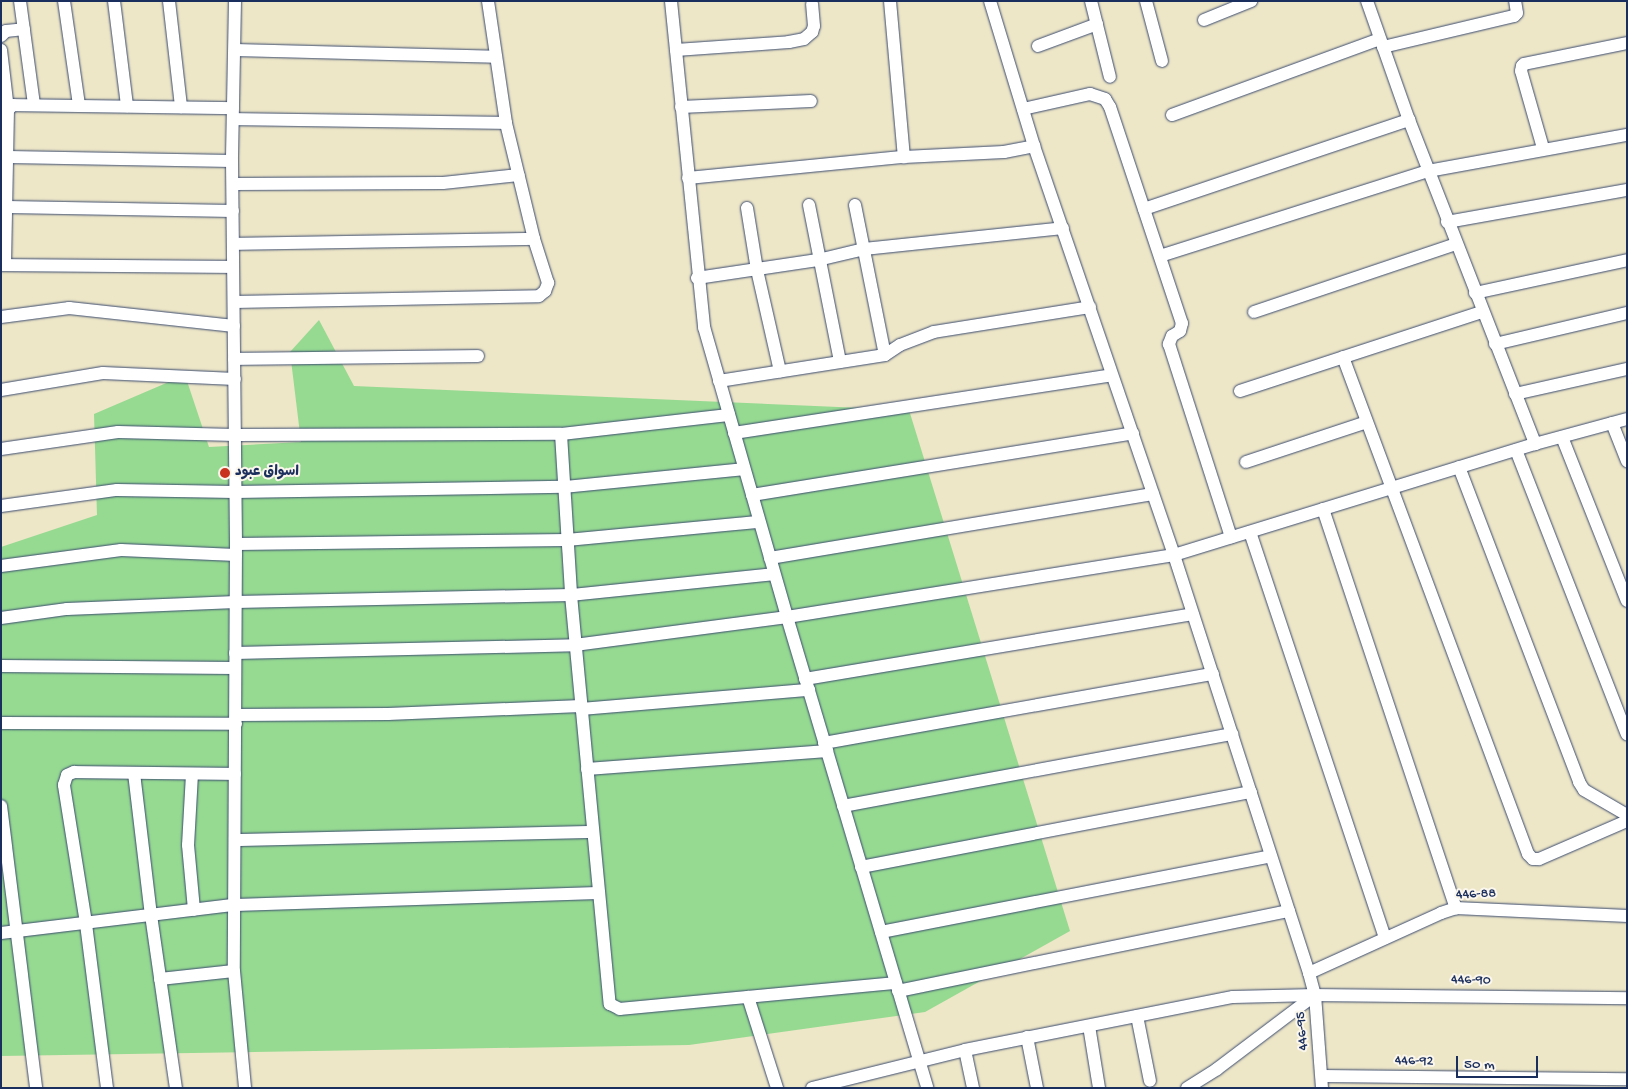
<!DOCTYPE html>
<html>
<head>
<meta charset="utf-8">
<style>
	body { margin:0 }
	#map { position:relative; width:1628px; height:1089px; overflow:hidden; background:#ede6c7; font-family:"Gochi Hand","Playpen Sans Arabic",sans-serif }
	div>[style] { position:absolute }
	.green>* { inset:0; background:#96da92 }
	.roads { filter:drop-shadow(0 0 1px #3a4a6e) drop-shadow(0 0 1px #3a4a6e) }
	.minor>* { height:12px; margin:-6px; padding:0 6px; transform-origin:6px; border-radius:6px; background:#fff }
	.dots>* { width:14px; height:14px; translate:-50% -50%; box-sizing:border-box; border:2px solid #fbf7ec; border-radius:50% }
	span { translate:-50% -50%; white-space:nowrap; text-align:center; line-height:1.15; -webkit-text-stroke:4px #fbf7ec; paint-order:stroke }
	.poi-label { font-size:14px; color:#1b2f5e; font-weight:700 }
	.left { translate:0 -50%; text-align:left }
	.street-label { font-size:14px; color:#1b2f5e }
	.frame { position:absolute; inset:0; border:2px solid #1b2f5e; pointer-events:none }
	.scale { position:absolute; left:1456px; top:1056px; width:82px; height:22px; box-sizing:border-box; border:2px solid #1b2f5e; border-top:0; padding-left:6px; font-size:15px; line-height:18px; white-space:nowrap; color:#1b2f5e; -webkit-text-stroke:4px #fbf7ec; paint-order:stroke }
</style>
</head>
<body>
<div id="map">
	<div class="green">
		<i style="clip-path:polygon(319px 320px,354px 386px,909px 410px,1070px 931px,925px 1012px,689px 1045px,1px 1056px,1px 547px,97px 515px,94px 414px,185px 375px,209px 447px,301px 442px,290px 352px)"></i>
	</div>
	<div class="roads">
		<div class="minor">
			<i style="left:20px;top:1px;width:104px;rotate:82.3deg"></i>
			<i style="left:64px;top:1px;width:105px;rotate:81.8deg"></i>
			<i style="left:114px;top:1px;width:106px;rotate:82.9deg"></i>
			<i style="left:169px;top:1px;width:107px;rotate:83.5deg"></i>
			<i style="left:235px;top:1px;width:160px;rotate:91.1deg"></i>
			<i style="left:232px;top:161px;width:383px;rotate:89.4deg"></i>
			<i style="left:236px;top:544px;width:427px;rotate:90.3deg"></i>
			<i style="left:234px;top:971px;width:118px;rotate:84.6deg"></i>
			<i style="left:671px;top:1px;width:328px;rotate:84.2deg"></i>
			<i style="left:704px;top:327px;width:302px;rotate:74deg"></i>
			<i style="left:787px;top:617px;width:491px;rotate:73.4deg"></i>
			<i style="left:890px;top:1px;width:157px;rotate:84.9deg"></i>
			<i style="left:904px;top:157px;width:100px;rotate:-2.9deg"></i>
			<i style="left:1004px;top:152px;width:31px;rotate:-11deg"></i>
			<i style="left:990px;top:1px;width:152px;rotate:73.1deg"></i>
			<i style="left:1034px;top:146px;width:432px;rotate:71.1deg"></i>
			<i style="left:1174px;top:555px;width:439px;rotate:72.1deg"></i>
			<i style="left:1309px;top:973px;width:23px;rotate:75deg"></i>
			<i style="left:1315px;top:995px;width:93px;rotate:85.7deg"></i>
			<i style="left:1091px;top:1px;width:78px;rotate:76deg"></i>
			<i style="left:1146px;top:1px;width:62px;rotate:75.1deg"></i>
			<i style="left:1367px;top:1px;width:126px;rotate:70.6deg"></i>
			<i style="left:1409px;top:120px;width:348px;rotate:68.7deg"></i>
			<i style="left:1204px;top:20px;width:51px;rotate:-22deg"></i>
			<i style="left:1px;top:36px;width:7px;rotate:-45deg"></i>
			<i style="left:6px;top:31px;width:18px;rotate:-6deg"></i>
			<i style="left:1038px;top:46px;width:63px;rotate:-20.4deg"></i>
			<i style="left:1383px;top:47px;width:135px;rotate:-13.3deg"></i>
			<i style="left:1514px;top:16px;width:4px;rotate:-45deg"></i>
			<i style="left:1517px;top:13px;width:12px;rotate:-99deg"></i>
			<i style="left:1px;top:50px;width:60px;rotate:83.3deg"></i>
			<i style="left:235px;top:50px;width:260px;rotate:1.5deg"></i>
			<i style="left:676px;top:50px;width:113px;rotate:-4deg"></i>
			<i style="left:789px;top:42px;width:15px;rotate:-11deg"></i>
			<i style="left:804px;top:39px;width:11px;rotate:-41deg"></i>
			<i style="left:812px;top:32px;width:6px;rotate:-72deg"></i>
			<i style="left:814px;top:26px;width:22px;rotate:-95deg"></i>
			<i style="left:681px;top:107px;width:130px;rotate:-2.6deg"></i>
			<i style="left:1023px;top:109px;width:69px;rotate:-12.6deg"></i>
			<i style="left:1090px;top:94px;width:16px;rotate:18deg"></i>
			<i style="left:1105px;top:99px;width:9px;rotate:58deg"></i>
			<i style="left:1110px;top:107px;width:228px;rotate:71.6deg"></i>
			<i style="left:1182px;top:323px;width:8px;rotate:104deg"></i>
			<i style="left:1180px;top:331px;width:9px;rotate:148deg"></i>
			<i style="left:1172px;top:336px;width:9px;rotate:111deg"></i>
			<i style="left:1169px;top:344px;width:203px;rotate:72.2deg"></i>
			<i style="left:1172px;top:115px;width:221px;rotate:-20.1deg"></i>
			<i style="left:233px;top:119px;width:273px;rotate:0.8deg"></i>
			<i style="left:1543px;top:148px;width:80px;rotate:-105.9deg"></i>
			<i style="left:1521px;top:71px;width:5px;rotate:-79deg"></i>
			<i style="left:1522px;top:66px;width:3px;rotate:-45deg"></i>
			<i style="left:1524px;top:64px;width:105px;rotate:-11.5deg"></i>
			<i style="left:8px;top:157px;width:224px;rotate:1deg"></i>
			<i style="left:688px;top:178px;width:217px;rotate:-5.6deg"></i>
			<i style="left:233px;top:184px;width:210px;rotate:-0.3deg"></i>
			<i style="left:443px;top:183px;width:76px;rotate:-6deg"></i>
			<i style="left:809px;top:205px;width:160px;rotate:78.8deg"></i>
			<i style="left:855px;top:205px;width:153px;rotate:78.7deg"></i>
			<i style="left:7px;top:207px;width:226px;rotate:1deg"></i>
			<i style="left:747px;top:208px;width:63px;rotate:80.8deg"></i>
			<i style="left:757px;top:270px;width:104px;rotate:77.2deg"></i>
			<i style="left:1144px;top:209px;width:280px;rotate:-18.6deg"></i>
			<i style="left:1447px;top:222px;width:183px;rotate:-10.1deg"></i>
			<i style="left:233px;top:244px;width:301px;rotate:-1deg"></i>
			<i style="left:1160px;top:256px;width:281px;rotate:-17.6deg"></i>
			<i style="left:1428px;top:171px;width:202px;rotate:-10.3deg"></i>
			<i style="left:1px;top:265px;width:232px;rotate:0.5deg"></i>
			<i style="left:5px;top:265px;width:155px;rotate:-88.9deg"></i>
			<i style="left:8px;top:110px;width:7px;rotate:-45deg"></i>
			<i style="left:13px;top:105px;width:220px;rotate:0.8deg"></i>
			<i style="left:697px;top:278px;width:122px;rotate:-8.5deg"></i>
			<i style="left:818px;top:260px;width:47px;rotate:-13.4deg"></i>
			<i style="left:864px;top:249px;width:200px;rotate:-6deg"></i>
			<i style="left:1475px;top:293px;width:156px;rotate:-12.2deg"></i>
			<i style="left:234px;top:302px;width:305px;rotate:-1.1deg"></i>
			<i style="left:539px;top:296px;width:8px;rotate:-40deg"></i>
			<i style="left:545px;top:291px;width:9px;rotate:-69deg"></i>
			<i style="left:548px;top:283px;width:46px;rotate:-107.7deg"></i>
			<i style="left:534px;top:239px;width:119px;rotate:-103.6deg"></i>
			<i style="left:506px;top:123px;width:123px;rotate:-98.4deg"></i>
			<i style="left:1254px;top:312px;width:213px;rotate:-18.6deg"></i>
			<i style="left:1px;top:317px;width:69px;rotate:-7.5deg"></i>
			<i style="left:69px;top:308px;width:166px;rotate:6.2deg"></i>
			<i style="left:1495px;top:344px;width:136px;rotate:-13.2deg"></i>
			<i style="left:1343px;top:357px;width:530px;rotate:69.58deg"></i>
			<i style="left:1528px;top:854px;width:7px;rotate:45deg"></i>
			<i style="left:1533px;top:859px;width:6px"></i>
			<i style="left:1539px;top:859px;width:96px;rotate:-23.4deg"></i>
			<i style="left:234px;top:359px;width:244px;rotate:-0.7deg"></i>
			<i style="left:719px;top:381px;width:168px;rotate:-8.9deg"></i>
			<i style="left:885px;top:355px;width:18px;rotate:-34deg"></i>
			<i style="left:900px;top:345px;width:36px;rotate:-21deg"></i>
			<i style="left:934px;top:332px;width:158px;rotate:-9.1deg"></i>
			<i style="left:1px;top:390px;width:103px;rotate:-9.5deg"></i>
			<i style="left:103px;top:373px;width:132px;rotate:2.6deg"></i>
			<i style="left:1240px;top:391px;width:255px;rotate:-18.1deg"></i>
			<i style="left:1515px;top:394px;width:115px;rotate:-12.6deg"></i>
			<i style="left:1612px;top:423px;width:41px;rotate:68.5deg"></i>
			<i style="left:734px;top:433px;width:382px;rotate:-8.7deg"></i>
			<i style="left:561px;top:434px;width:161px;rotate:86.4deg"></i>
			<i style="left:571px;top:595px;width:411px;rotate:84.6deg"></i>
			<i style="left:610px;top:1004px;width:11px;rotate:27deg"></i>
			<i style="left:620px;top:1009px;width:277px;rotate:-5.4deg"></i>
			<i style="left:1562px;top:437px;width:176px;rotate:68.4deg"></i>
			<i style="left:1px;top:449px;width:118px;rotate:-8.3deg"></i>
			<i style="left:118px;top:432px;width:117px;rotate:1.5deg"></i>
			<i style="left:235px;top:435px;width:326px;rotate:-0.2deg"></i>
			<i style="left:561px;top:434px;width:169px;rotate:-6.5deg"></i>
			<i style="left:1516px;top:450px;width:305px;rotate:68.7deg"></i>
			<i style="left:1246px;top:462px;width:127px;rotate:-18.3deg"></i>
			<i style="left:1459px;top:467px;width:337px;rotate:69.1deg"></i>
			<i style="left:1579px;top:782px;width:9px;rotate:58deg"></i>
			<i style="left:1584px;top:790px;width:50px;rotate:30.2deg"></i>
			<i style="left:752px;top:495px;width:386px;rotate:-9.2deg"></i>
			<i style="left:1px;top:506px;width:117px;rotate:-7.9deg"></i>
			<i style="left:117px;top:490px;width:118px;rotate:1deg"></i>
			<i style="left:235px;top:492px;width:329px;rotate:-0.9deg"></i>
			<i style="left:564px;top:487px;width:181px;rotate:-5.7deg"></i>
			<i style="left:1323px;top:509px;width:421px;rotate:71.6deg"></i>
			<i style="left:1250px;top:532px;width:428px;rotate:71.6deg"></i>
			<i style="left:236px;top:544px;width:331px;rotate:-0.7deg"></i>
			<i style="left:567px;top:540px;width:193px;rotate:-5.4deg"></i>
			<i style="left:770px;top:558px;width:388px;rotate:-9.5deg"></i>
			<i style="left:1px;top:566px;width:121px;rotate:-7.6deg"></i>
			<i style="left:121px;top:550px;width:115px;rotate:2.5deg"></i>
			<i style="left:1px;top:618px;width:67px;rotate:-7.8deg"></i>
			<i style="left:67px;top:609px;width:169px;rotate:-2.4deg"></i>
			<i style="left:236px;top:602px;width:335px;rotate:-1.2deg"></i>
			<i style="left:571px;top:595px;width:204px;rotate:-5.9deg"></i>
			<i style="left:235px;top:653px;width:340px;rotate:-1.3deg"></i>
			<i style="left:575px;top:645px;width:214px;rotate:-7.5deg"></i>
			<i style="left:787px;top:617px;width:392px;rotate:-9.1deg"></i>
			<i style="left:1174px;top:555px;width:378px;rotate:-17.1deg"></i>
			<i style="left:1535px;top:444px;width:95px;rotate:-15.2deg"></i>
			<i style="left:1px;top:666px;width:234px;rotate:0.5deg"></i>
			<i style="left:805px;top:679px;width:393px;rotate:-9.5deg"></i>
			<i style="left:581px;top:709px;width:229px;rotate:-4.8deg"></i>
			<i style="left:236px;top:715px;width:152px;rotate:-0.4deg"></i>
			<i style="left:388px;top:714px;width:193px;rotate:-2.4deg"></i>
			<i style="left:1px;top:723px;width:235px;rotate:0.2deg"></i>
			<i style="left:824px;top:743px;width:395px;rotate:-10.1deg"></i>
			<i style="left:587px;top:769px;width:241px;rotate:-4.3deg"></i>
			<i style="left:134px;top:773px;width:143px;rotate:83.2deg"></i>
			<i style="left:151px;top:915px;width:175px;rotate:81.8deg"></i>
			<i style="left:192px;top:774px;width:71px;rotate:93.2deg"></i>
			<i style="left:188px;top:845px;width:65px;rotate:84.7deg"></i>
			<i style="left:1px;top:806px;width:284px;rotate:82.9deg"></i>
			<i style="left:843px;top:806px;width:396px;rotate:-10.5deg"></i>
			<i style="left:235px;top:840px;width:358px;rotate:-1.3deg"></i>
			<i style="left:861px;top:867px;width:397px;rotate:-10.9deg"></i>
			<i style="left:881px;top:932px;width:397px;rotate:-11deg"></i>
			<i style="left:1px;top:933px;width:235px;rotate:-6.9deg"></i>
			<i style="left:234px;top:905px;width:365px;rotate:-1.9deg"></i>
			<i style="left:1309px;top:973px;width:145px;rotate:-24.4deg"></i>
			<i style="left:1441px;top:913px;width:16px;rotate:-18deg"></i>
			<i style="left:1456px;top:908px;width:171px;rotate:2.7deg"></i>
			<i style="left:160px;top:979px;width:74px;rotate:-6.2deg"></i>
			<i style="left:898px;top:991px;width:399px;rotate:-11.6deg"></i>
			<i style="left:748px;top:997px;width:96px;rotate:72.3deg"></i>
			<i style="left:1137px;top:1016px;width:66px;rotate:78.7deg"></i>
			<i style="left:1089px;top:1026px;width:63px;rotate:80.8deg"></i>
			<i style="left:1027px;top:1037px;width:52px;rotate:78.9deg"></i>
			<i style="left:965px;top:1050px;width:39px;rotate:78deg"></i>
			<i style="left:1322px;top:1076px;width:305px;rotate:0.6deg"></i>
			<i style="left:107px;top:1088px;width:166px;rotate:-97.3deg"></i>
			<i style="left:86px;top:923px;width:140px;rotate:-99.1deg"></i>
			<i style="left:64px;top:785px;width:10px;rotate:-73deg"></i>
			<i style="left:67px;top:775px;width:8px;rotate:-23deg"></i>
			<i style="left:74px;top:772px;width:161px;rotate:0.7deg"></i>
			<i style="left:812px;top:1088px;width:158px;rotate:-13.9deg"></i>
			<i style="left:965px;top:1050px;width:273px;rotate:-11.2deg"></i>
			<i style="left:1233px;top:997px;width:82px;rotate:-1.4deg"></i>
			<i style="left:1315px;top:995px;width:312px;rotate:0.6deg"></i>
			<i style="left:1187px;top:1088px;width:36px;rotate:-32deg"></i>
			<i style="left:1217px;top:1069px;width:123px;rotate:-37.1deg"></i>
		</div>
	</div>
	<div class="dots">
		<i style="left:225px;top:473px;background:#c8321e"></i>
	</div>
	<div class="poi-label">
		<span class="left" style="left:235px;top:473px">اسواق عبود</span>
	</div>
	<div class="street-label">
		<span style="left:1476px;top:895px;rotate:-2deg">446-88</span>
		<span style="left:1471px;top:981px;rotate:1deg">446-90</span>
		<span style="left:1303px;top:1031px;rotate:-95deg">446-95</span>
		<span style="left:1414px;top:1062px;rotate:1deg">446-92</span>
	</div>
	<div class="frame"></div>
	<div class="scale">50 m</div>
</div>
</body>
</html>
